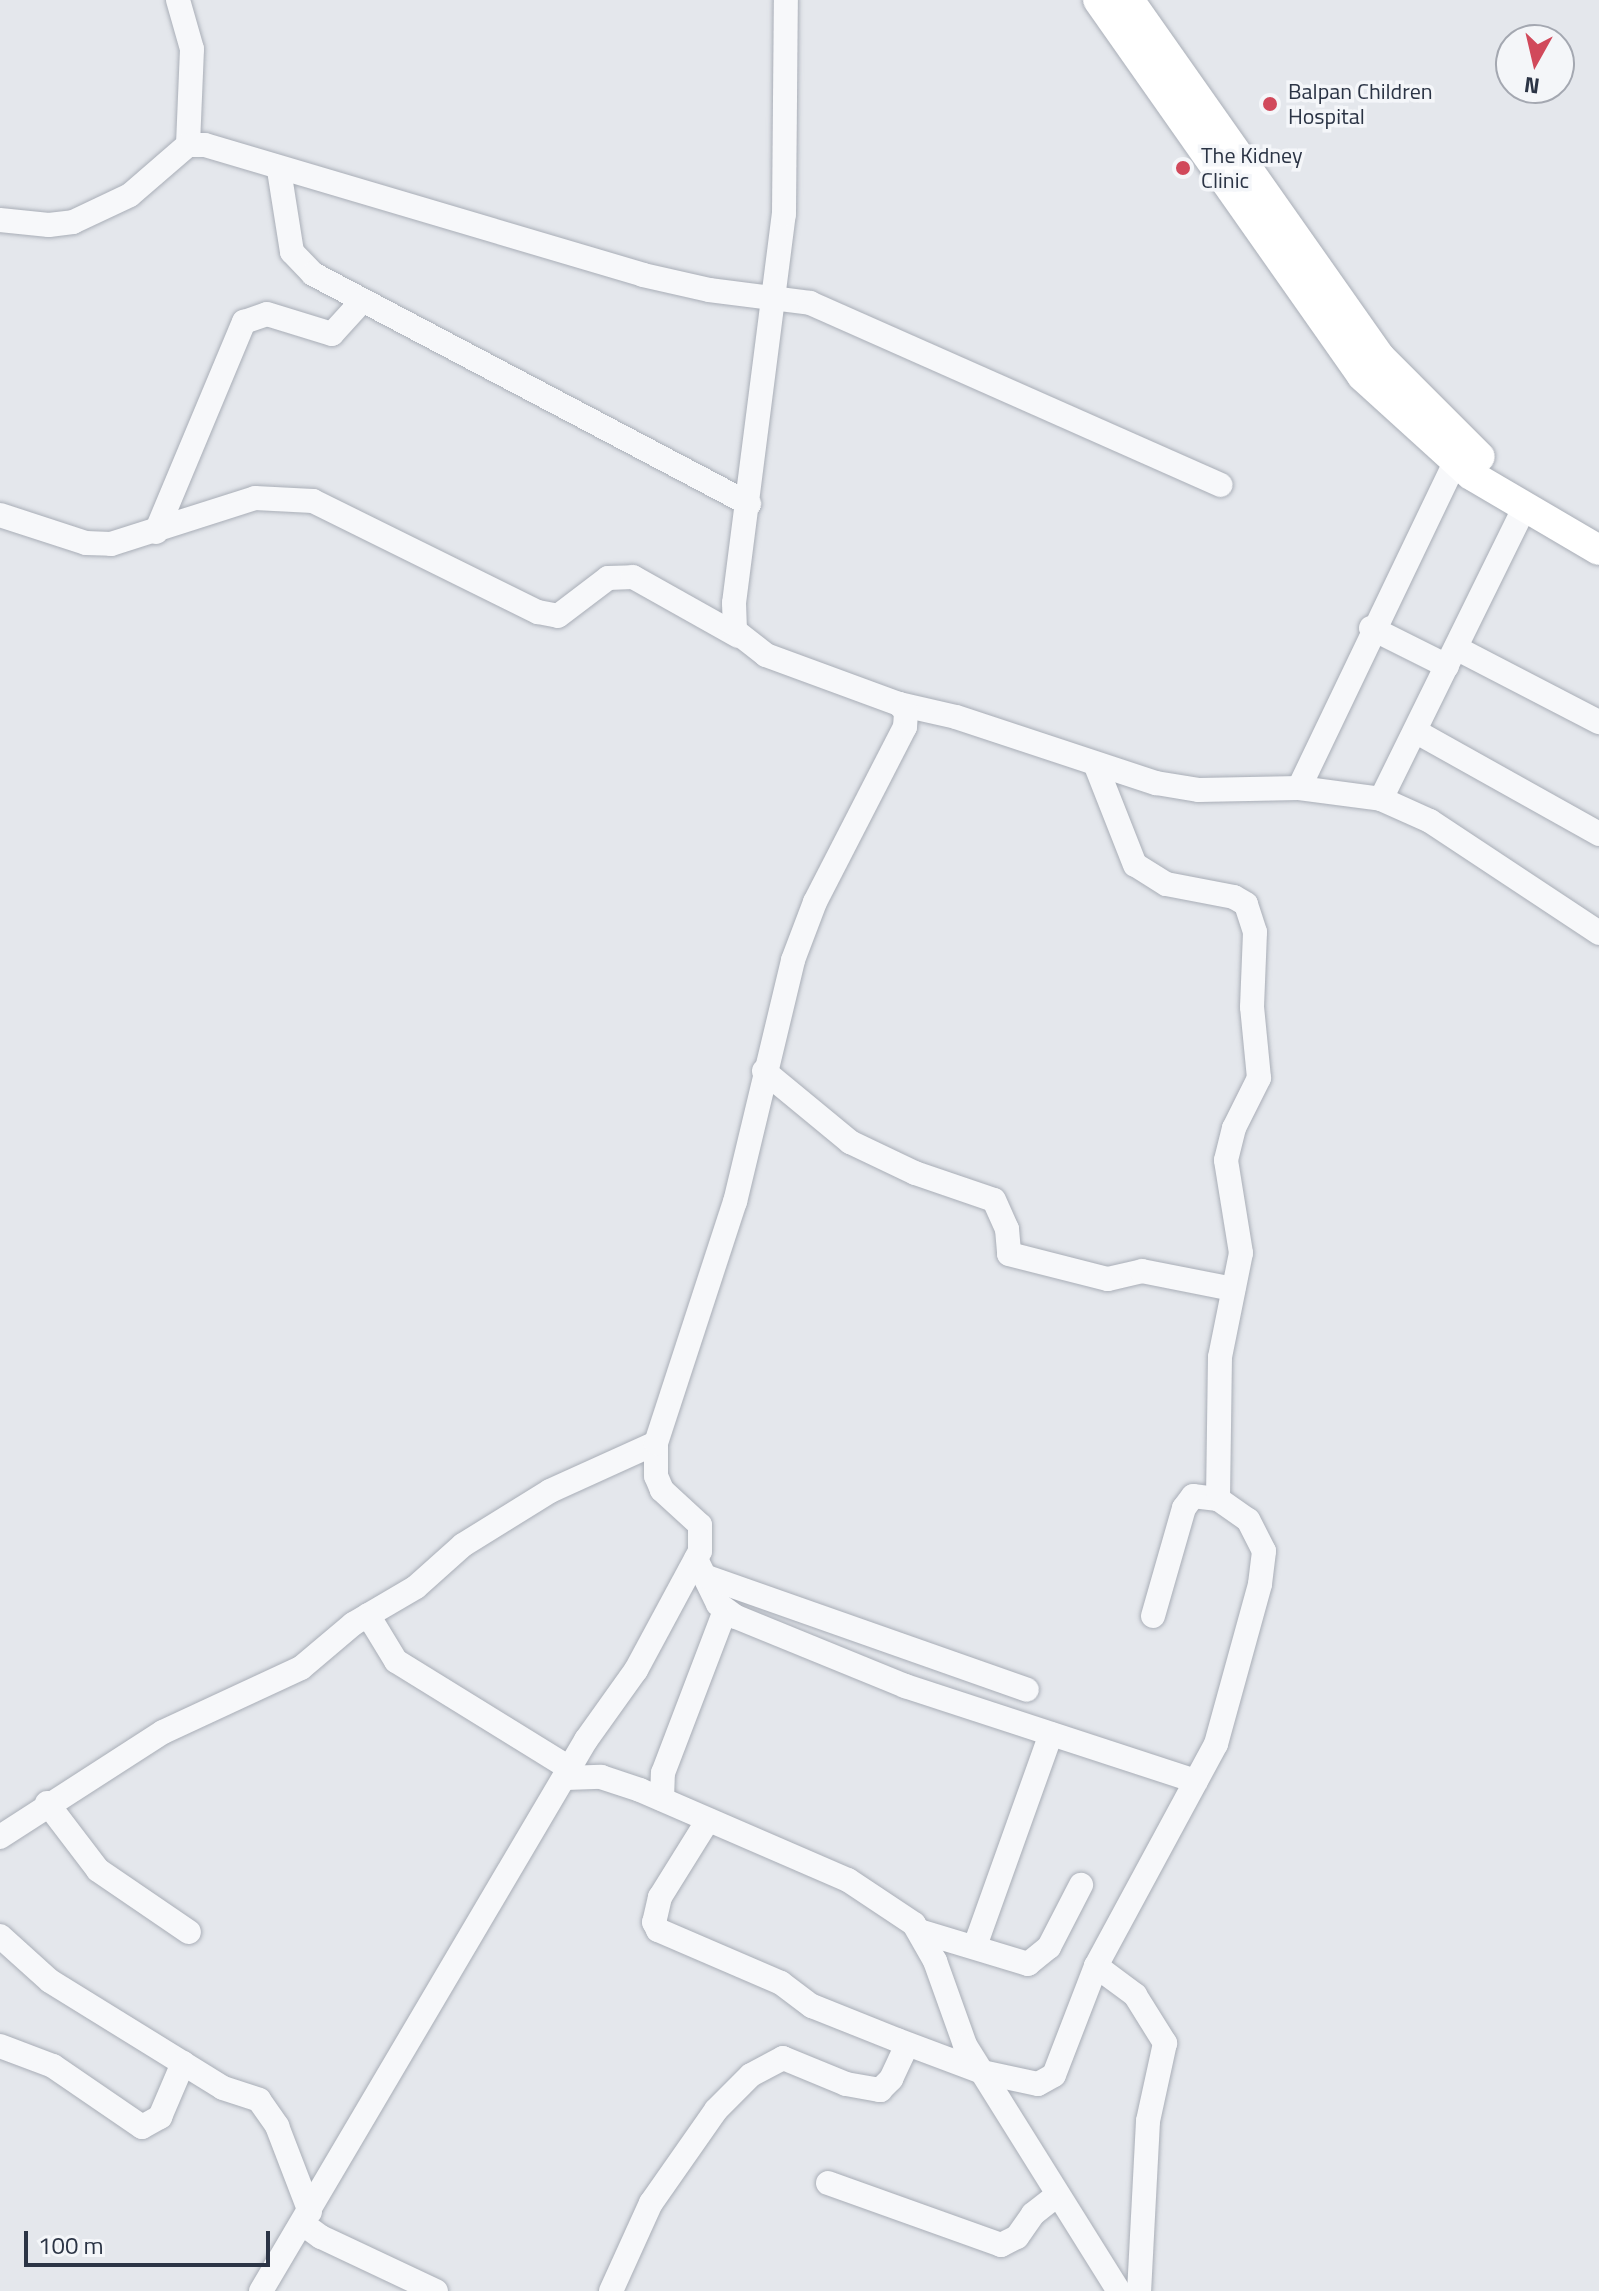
<!DOCTYPE html>
<html>
<head>
<meta charset="utf-8">
<style>
	body { margin:0 }
	#map { position:relative; width:1599px; height:2291px; overflow:hidden; background:#e4e7ec; font-family:"Titillium Web",sans-serif }
	div>[style] { position:absolute }
	.roads { filter:drop-shadow(0 0 2px #a9aeb7) drop-shadow(0 0 2px #a9aeb7) }
	.minor>* { height:24px; margin:-12px; padding:0 12px; transform-origin:12px; border-radius:12px; background:#f7f8fa }
	.major>* { height:30px; margin:-15px; padding:0 15px; transform-origin:15px; border-radius:15px; background:#fff }
	.dots>* { width:22px; height:22px; translate:-50% -50%; box-sizing:border-box; border:4px solid #f4f6f9; border-radius:50% }
	span { translate:-50% -50%; white-space:nowrap; text-align:center; line-height:1.15; -webkit-text-stroke:7px #f4f6f9; paint-order:stroke }
	.poi-label { font-size:22px; color:#2b3445 }
	.left { translate:0 -50%; text-align:left }
	.north { position:absolute; left:1495px; top:24px; width:80px; height:80px; box-sizing:border-box; background:#f4f6f9; border:2px solid #a4a8b1; border-radius:50%; rotate:188deg; font-size:22px; font-weight:700; line-height:32px; text-align:center; color:#2b3445 }
	.north::after { content:''; display:block; margin:auto; width:28px; height:36px; background:#d1495b; clip-path:polygon(50% 0,100% 100%,50% 72%,0 100%) }
	.scale { position:absolute; left:24px; top:2231px; width:246px; height:36px; box-sizing:border-box; border:4px solid #2b3445; border-top:0; padding-left:10px; font-size:24px; line-height:28px; white-space:nowrap; color:#2b3445; -webkit-text-stroke:6px #f4f6f9; paint-order:stroke }
</style>
</head>
<body>
<div id="map">
	<div class="roads">
		<div class="minor">
			<i style="left:178px;top:0;width:51px;rotate:74.1deg"></i>
			<i style="left:192px;top:49px;width:96px;rotate:92.4deg"></i>
			<i style="left:279px;top:170px;width:83px;rotate:81deg"></i>
			<i style="left:292px;top:252px;width:30px;rotate:46deg"></i>
			<i style="left:313px;top:274px;width:493px;rotate:27.8deg"></i>
			<i style="left:0;top:220px;width:49px;rotate:5.8deg"></i>
			<i style="left:49px;top:225px;width:24px;rotate:-7deg"></i>
			<i style="left:73px;top:222px;width:63px;rotate:-25.3deg"></i>
			<i style="left:130px;top:195px;width:77px;rotate:-40.8deg"></i>
			<i style="left:188px;top:145px;width:17px"></i>
			<i style="left:205px;top:145px;width:457px;rotate:16.5deg"></i>
			<i style="left:643px;top:275px;width:68px;rotate:12.8deg"></i>
			<i style="left:709px;top:290px;width:102px;rotate:7.3deg"></i>
			<i style="left:810px;top:303px;width:449px;rotate:23.9deg"></i>
			<i style="left:0;top:515px;width:90px;rotate:18deg"></i>
			<i style="left:86px;top:543px;width:25px;rotate:2deg"></i>
			<i style="left:111px;top:544px;width:151px;rotate:-17.7deg"></i>
			<i style="left:255px;top:498px;width:58px;rotate:3deg"></i>
			<i style="left:313px;top:501px;width:251px;rotate:26.3deg"></i>
			<i style="left:538px;top:612px;width:20px;rotate:11deg"></i>
			<i style="left:558px;top:616px;width:63px;rotate:-37.2deg"></i>
			<i style="left:608px;top:578px;width:25px;rotate:-2deg"></i>
			<i style="left:633px;top:577px;width:120px;rotate:29.3deg"></i>
			<i style="left:156px;top:532px;width:228px;rotate:-67.3deg"></i>
			<i style="left:244px;top:322px;width:24px;rotate:-19deg"></i>
			<i style="left:267px;top:314px;width:68px;rotate:17.1deg"></i>
			<i style="left:332px;top:334px;width:45px;rotate:-47.7deg"></i>
			<i style="left:1371px;top:628px;width:85px;rotate:26.6deg"></i>
			<i style="left:1456px;top:648px;width:161px;rotate:27.4deg"></i>
			<i style="left:899px;top:704px;width:58px;rotate:12.8deg"></i>
			<i style="left:956px;top:717px;width:211px;rotate:18.3deg"></i>
			<i style="left:1156px;top:783px;width:44px;rotate:9.2deg"></i>
			<i style="left:1199px;top:790px;width:100px;rotate:-1.1deg"></i>
			<i style="left:1299px;top:788px;width:83px;rotate:7.6deg"></i>
			<i style="left:1381px;top:799px;width:54px;rotate:24.2deg"></i>
			<i style="left:1430px;top:821px;width:203px;rotate:33.5deg"></i>
			<i style="left:1415px;top:731px;width:211px;rotate:29.2deg"></i>
			<i style="left:1299px;top:788px;width:363px;rotate:-64.4deg"></i>
			<i style="left:1381px;top:799px;width:324px;rotate:-63.8deg"></i>
			<i style="left:764px;top:1071px;width:112px;rotate:39.5deg"></i>
			<i style="left:850px;top:1142px;width:72px;rotate:25.5deg"></i>
			<i style="left:915px;top:1173px;width:83px;rotate:18.9deg"></i>
			<i style="left:994px;top:1200px;width:32px;rotate:66deg"></i>
			<i style="left:1007px;top:1229px;width:25px;rotate:85deg"></i>
			<i style="left:1009px;top:1254px;width:102px;rotate:14.2deg"></i>
			<i style="left:1108px;top:1279px;width:35px;rotate:-13deg"></i>
			<i style="left:1142px;top:1271px;width:93px;rotate:11.2deg"></i>
			<i style="left:696px;top:1559px;width:50px;rotate:63.9deg"></i>
			<i style="left:718px;top:1604px;width:22px;rotate:36deg"></i>
			<i style="left:736px;top:1617px;width:183px;rotate:22.2deg"></i>
			<i style="left:905px;top:1686px;width:306px;rotate:18.1deg"></i>
			<i style="left:707px;top:1577px;width:339px;rotate:19.4deg"></i>
			<i style="left:368px;top:1615px;width:54px;rotate:58.7deg"></i>
			<i style="left:396px;top:1661px;width:206px;rotate:31.7deg"></i>
			<i style="left:1153px;top:1616px;width:112px;rotate:-74deg"></i>
			<i style="left:1184px;top:1508px;width:15px;rotate:-53deg"></i>
			<i style="left:1193px;top:1496px;width:25px;rotate:7deg"></i>
			<i style="left:566px;top:1778px;width:35px;rotate:-2deg"></i>
			<i style="left:601px;top:1777px;width:41px;rotate:18.4deg"></i>
			<i style="left:640px;top:1790px;width:227px;rotate:23.4deg"></i>
			<i style="left:848px;top:1880px;width:79px;rotate:33.7deg"></i>
			<i style="left:914px;top:1924px;width:43px;rotate:60.4deg"></i>
			<i style="left:935px;top:1961px;width:89px;rotate:70.3deg"></i>
			<i style="left:965px;top:2045px;width:290px;rotate:58deg"></i>
			<i style="left:662px;top:1799px;width:26px;rotate:-88deg"></i>
			<i style="left:663px;top:1773px;width:173px;rotate:-69.1deg"></i>
			<i style="left:47px;top:1803px;width:84px;rotate:52.7deg"></i>
			<i style="left:98px;top:1870px;width:110px;rotate:34.3deg"></i>
			<i style="left:708px;top:1820px;width:91px;rotate:121.9deg"></i>
			<i style="left:660px;top:1897px;width:26px;rotate:103deg"></i>
			<i style="left:654px;top:1922px;width:9px;rotate:63deg"></i>
			<i style="left:658px;top:1930px;width:134px;rotate:23.3deg"></i>
			<i style="left:781px;top:1983px;width:39px;rotate:37deg"></i>
			<i style="left:812px;top:2006px;width:92px;rotate:21.8deg"></i>
			<i style="left:897px;top:2040px;width:91px;rotate:20.6deg"></i>
			<i style="left:982px;top:2072px;width:57px;rotate:12.1deg"></i>
			<i style="left:1038px;top:2084px;width:18px;rotate:-29deg"></i>
			<i style="left:1054px;top:2075px;width:117px;rotate:-68.9deg"></i>
			<i style="left:1096px;top:1966px;width:252px;rotate:-61.6deg"></i>
			<i style="left:1216px;top:1744px;width:166px;rotate:-74.6deg"></i>
			<i style="left:1260px;top:1584px;width:33px;rotate:-83deg"></i>
			<i style="left:1264px;top:1551px;width:35px;rotate:-117deg"></i>
			<i style="left:1248px;top:1520px;width:37px;rotate:-145deg"></i>
			<i style="left:1218px;top:1499px;width:142px;rotate:-89.2deg"></i>
			<i style="left:1220px;top:1357px;width:106px;rotate:-78.6deg"></i>
			<i style="left:1241px;top:1253px;width:94px;rotate:-99.2deg"></i>
			<i style="left:1226px;top:1160px;width:33px;rotate:-76deg"></i>
			<i style="left:1234px;top:1128px;width:56px;rotate:-63.4deg"></i>
			<i style="left:1259px;top:1078px;width:71px;rotate:-95.6deg"></i>
			<i style="left:1252px;top:1007px;width:75px;rotate:-87.7deg"></i>
			<i style="left:1255px;top:932px;width:29px;rotate:-108deg"></i>
			<i style="left:1246px;top:904px;width:14px;rotate:-150deg"></i>
			<i style="left:1234px;top:897px;width:69px;rotate:-169.2deg"></i>
			<i style="left:1166px;top:884px;width:36px;rotate:-148deg"></i>
			<i style="left:1135px;top:865px;width:106px;rotate:-111.5deg"></i>
			<i style="left:0;top:1837px;width:194px;rotate:-32.8deg"></i>
			<i style="left:163px;top:1732px;width:152px;rotate:-24.9deg"></i>
			<i style="left:301px;top:1668px;width:68px;rotate:-40.2deg"></i>
			<i style="left:353px;top:1624px;width:73px;rotate:-30.4deg"></i>
			<i style="left:416px;top:1587px;width:63px;rotate:-41.8deg"></i>
			<i style="left:463px;top:1545px;width:102px;rotate:-31.8deg"></i>
			<i style="left:550px;top:1491px;width:116px;rotate:-24.4deg"></i>
			<i style="left:919px;top:1931px;width:114px;rotate:16.8deg"></i>
			<i style="left:1028px;top:1964px;width:27px;rotate:-39deg"></i>
			<i style="left:1049px;top:1947px;width:70px;rotate:-62.7deg"></i>
			<i style="left:0;top:1936px;width:67px;rotate:42deg"></i>
			<i style="left:50px;top:1981px;width:203px;rotate:31.7deg"></i>
			<i style="left:223px;top:2088px;width:38px;rotate:18deg"></i>
			<i style="left:259px;top:2100px;width:32px;rotate:55deg"></i>
			<i style="left:277px;top:2126px;width:92px;rotate:69deg"></i>
			<i style="left:975px;top:1946px;width:225px;rotate:-70.3deg"></i>
			<i style="left:1096px;top:1966px;width:49px;rotate:36.6deg"></i>
			<i style="left:1135px;top:1995px;width:57px;rotate:58deg"></i>
			<i style="left:1165px;top:2043px;width:80px;rotate:102.3deg"></i>
			<i style="left:1148px;top:2121px;width:170px;rotate:93deg"></i>
			<i style="left:0;top:2046px;width:57px;rotate:20.7deg"></i>
			<i style="left:53px;top:2066px;width:108px;rotate:34.4deg"></i>
			<i style="left:142px;top:2127px;width:21px;rotate:-29deg"></i>
			<i style="left:160px;top:2117px;width:59px;rotate:-66.9deg"></i>
			<i style="left:828px;top:2183px;width:184px;rotate:19.7deg"></i>
			<i style="left:1001px;top:2245px;width:18px;rotate:-27deg"></i>
			<i style="left:1017px;top:2237px;width:28px;rotate:-55deg"></i>
			<i style="left:1033px;top:2214px;width:29px;rotate:-38deg"></i>
			<i style="left:303px;top:2224px;width:22px;rotate:36deg"></i>
			<i style="left:321px;top:2237px;width:127px;rotate:25.2deg"></i>
			<i style="left:261px;top:2291px;width:640px;rotate:-59.47deg"></i>
			<i style="left:586px;top:1740px;width:86px;rotate:-54.5deg"></i>
			<i style="left:636px;top:1670px;width:135px;rotate:-61.7deg"></i>
			<i style="left:700px;top:1551px;width:26px;rotate:-90deg"></i>
			<i style="left:700px;top:1525px;width:52px;rotate:-137.4deg"></i>
			<i style="left:662px;top:1490px;width:15px;rotate:-113deg"></i>
			<i style="left:656px;top:1476px;width:33px;rotate:-90deg"></i>
			<i style="left:656px;top:1443px;width:254px;rotate:-71.9deg"></i>
			<i style="left:735px;top:1202px;width:249px;rotate:-76.5deg"></i>
			<i style="left:793px;top:960px;width:62px;rotate:-69.2deg"></i>
			<i style="left:815px;top:902px;width:197px;rotate:-62.8deg"></i>
			<i style="left:905px;top:727px;width:15px;rotate:-86deg"></i>
			<i style="left:906px;top:712px;width:11px;rotate:-131deg"></i>
			<i style="left:899px;top:704px;width:142px;rotate:-159.8deg"></i>
			<i style="left:766px;top:655px;width:39px;rotate:-142deg"></i>
			<i style="left:735px;top:631px;width:28px;rotate:-92deg"></i>
			<i style="left:734px;top:603px;width:392px;rotate:-82.7deg"></i>
			<i style="left:784px;top:214px;width:214px;rotate:-89.5deg"></i>
			<i style="left:611px;top:2291px;width:97px;rotate:-65.6deg"></i>
			<i style="left:651px;top:2203px;width:113px;rotate:-55deg"></i>
			<i style="left:716px;top:2110px;width:49px;rotate:-45deg"></i>
			<i style="left:751px;top:2075px;width:36px;rotate:-28deg"></i>
			<i style="left:783px;top:2058px;width:68px;rotate:22.4deg"></i>
			<i style="left:846px;top:2084px;width:35px;rotate:10deg"></i>
			<i style="left:880px;top:2090px;width:16px;rotate:-45deg"></i>
			<i style="left:891px;top:2079px;width:38px;rotate:-65deg"></i>
		</div>
		<div class="major">
			<i style="left:1098px;top:0;width:459px;rotate:54.9deg"></i>
			<i style="left:1362px;top:376px;width:147px;rotate:42.2deg"></i>
			<i style="left:1471px;top:475px;width:148px;rotate:30.4deg"></i>
			<i style="left:1129px;top:0;width:436px;rotate:54.9deg"></i>
			<i style="left:1380px;top:357px;width:141px;rotate:45deg"></i>
		</div>
	</div>
	<div class="dots">
		<i style="left:1270px;top:104px;background:#d1495b"></i>
		<i style="left:1183px;top:168px;background:#d1495b"></i>
	</div>
	<div class="poi-label">
		<span class="left" style="left:1288px;top:104px">Balpan Children<br>Hospital</span>
		<span class="left" style="left:1201px;top:168px">The Kidney<br>Clinic</span>
	</div>
	<div class="north">N</div>
	<div class="scale">100 m</div>
</div>
</body>
</html>
